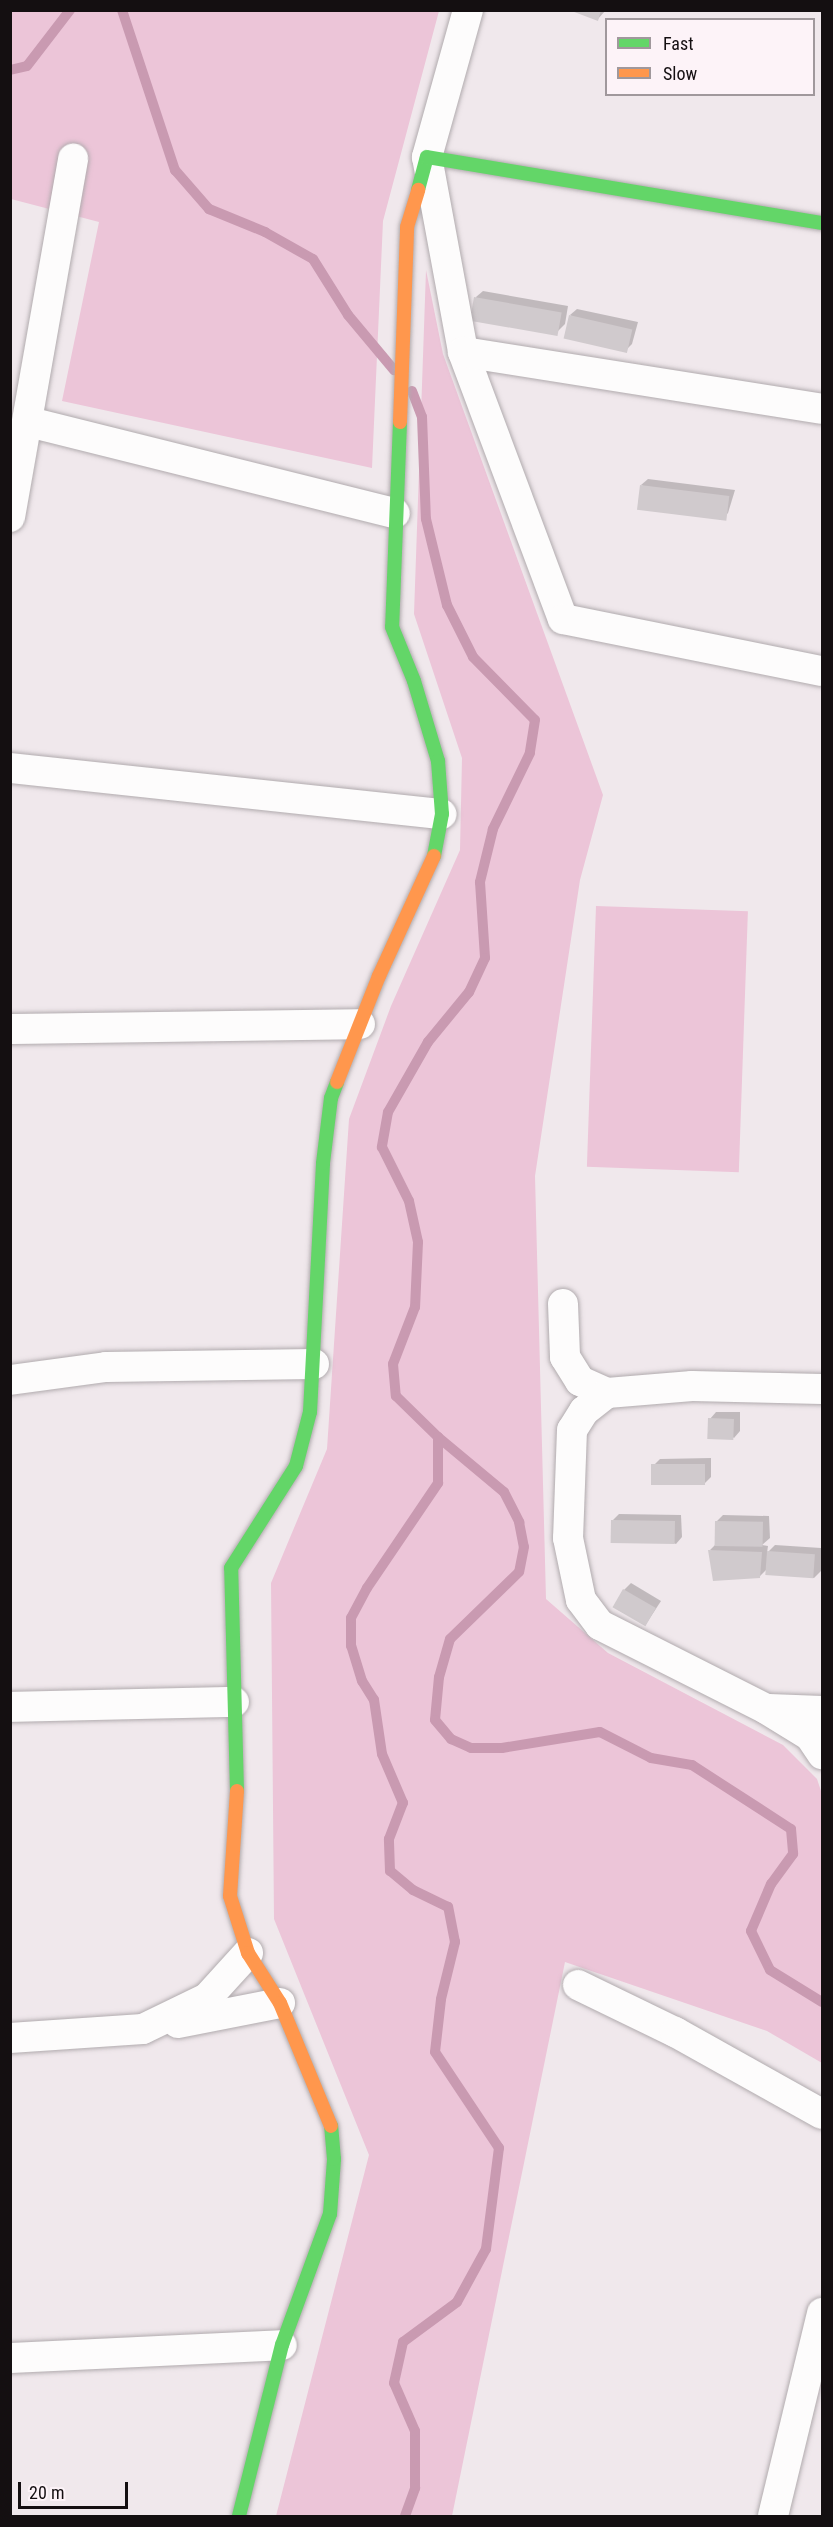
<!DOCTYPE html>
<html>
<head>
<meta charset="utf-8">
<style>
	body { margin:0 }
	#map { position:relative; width:833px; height:2527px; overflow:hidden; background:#f0e8ec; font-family:"Roboto Condensed",sans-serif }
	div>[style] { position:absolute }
	.green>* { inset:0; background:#ecc5d8; transform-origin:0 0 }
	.shadow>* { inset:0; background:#0003 }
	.stream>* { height:10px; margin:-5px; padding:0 5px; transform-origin:5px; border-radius:5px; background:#c99ab1 }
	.building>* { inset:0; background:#d0cacd; transform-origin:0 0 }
	.roads { filter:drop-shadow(0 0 2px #b1abae) drop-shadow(0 0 2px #b1abae) }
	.street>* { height:30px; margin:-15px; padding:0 15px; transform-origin:15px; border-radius:15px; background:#fdfcfc }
	.fast>* { height:14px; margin:-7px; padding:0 7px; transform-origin:7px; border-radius:7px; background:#63d668 }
	.slow>* { height:14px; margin:-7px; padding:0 7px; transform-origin:7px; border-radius:7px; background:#ff974d }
	span { translate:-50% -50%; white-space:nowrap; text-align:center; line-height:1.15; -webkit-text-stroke:4.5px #fdf3f8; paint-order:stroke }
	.frame { position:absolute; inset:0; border:12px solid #140f11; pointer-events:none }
	.legend { position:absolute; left:605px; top:18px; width:210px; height:78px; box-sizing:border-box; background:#fdf3f8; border:2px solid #a0989c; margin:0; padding:8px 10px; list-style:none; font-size:18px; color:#140f11 }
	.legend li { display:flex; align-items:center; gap:12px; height:30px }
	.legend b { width:30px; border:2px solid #a0989c }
	.scale { position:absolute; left:18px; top:2482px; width:110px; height:27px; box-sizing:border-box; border:3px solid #140f11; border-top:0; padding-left:8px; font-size:18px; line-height:21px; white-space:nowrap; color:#140f11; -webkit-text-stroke:4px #fdf3f8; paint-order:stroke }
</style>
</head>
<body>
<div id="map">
	<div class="green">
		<i style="clip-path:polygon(10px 11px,439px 11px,383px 221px,372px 468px,62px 401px,99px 222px,11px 199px)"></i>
		<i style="clip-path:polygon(426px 270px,443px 354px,603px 795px,580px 880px,535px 1176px,546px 1599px,608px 1653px,783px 1745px,817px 1779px,822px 1794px,822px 2063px,767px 2031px,565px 1962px,452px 2516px,276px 2516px,369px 2155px,274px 1919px,271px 1583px,327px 1449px,349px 1119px,391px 1006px,460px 850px,462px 758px,414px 614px)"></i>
		<i style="left:596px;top:906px;width:152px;height:261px;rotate:2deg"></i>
	</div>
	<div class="shadow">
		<i style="clip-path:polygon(573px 10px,606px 10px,597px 20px)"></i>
		<i style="clip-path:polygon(483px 291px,568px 306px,565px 324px,558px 331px,481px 319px,476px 297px)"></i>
		<i style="clip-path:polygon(577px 309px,638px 322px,632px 344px,625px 351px,570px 315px)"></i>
		<i style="clip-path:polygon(648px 479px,735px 490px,728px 513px,721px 520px,641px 485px)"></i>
		<i style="clip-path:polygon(716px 1412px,740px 1412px,740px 1431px,734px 1438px,710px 1419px)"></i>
		<i style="clip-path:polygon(711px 1458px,711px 1477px,705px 1483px,653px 1466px,660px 1459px)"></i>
		<i style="clip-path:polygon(619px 1514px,681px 1515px,682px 1537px,676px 1544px,613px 1520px)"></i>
		<i style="clip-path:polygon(723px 1515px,769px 1516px,770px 1538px,762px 1545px,768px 1546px,767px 1553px,775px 1545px,821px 1548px,822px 1570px,814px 1578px,768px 1568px,759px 1577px,710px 1550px,716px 1544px,716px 1522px)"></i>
		<i style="clip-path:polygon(631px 1583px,661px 1601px,646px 1624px,624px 1590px)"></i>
	</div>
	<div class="stream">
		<i style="left:122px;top:10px;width:169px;rotate:71.7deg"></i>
		<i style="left:175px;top:170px;width:52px;rotate:48.9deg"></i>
		<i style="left:209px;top:209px;width:61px;rotate:22.3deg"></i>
		<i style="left:265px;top:232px;width:55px;rotate:29.4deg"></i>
		<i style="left:313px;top:259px;width:66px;rotate:58deg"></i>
		<i style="left:348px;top:315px;width:72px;rotate:50.1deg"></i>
		<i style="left:10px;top:70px;width:17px;rotate:-13deg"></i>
		<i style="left:27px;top:66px;width:71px;rotate:-52.5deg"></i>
		<i style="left:412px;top:391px;width:28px;rotate:69deg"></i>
		<i style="left:422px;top:417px;width:102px;rotate:87.8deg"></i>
		<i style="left:426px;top:519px;width:89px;rotate:76.3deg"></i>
		<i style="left:447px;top:605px;width:58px;rotate:63.4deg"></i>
		<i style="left:473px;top:657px;width:88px;rotate:45.5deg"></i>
		<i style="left:535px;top:720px;width:33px;rotate:99deg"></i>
		<i style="left:530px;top:753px;width:85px;rotate:116deg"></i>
		<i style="left:493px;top:829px;width:55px;rotate:103.8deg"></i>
		<i style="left:480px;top:882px;width:76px;rotate:86.2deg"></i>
		<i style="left:485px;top:958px;width:38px;rotate:115deg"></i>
		<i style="left:469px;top:992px;width:65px;rotate:129.4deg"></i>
		<i style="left:428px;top:1042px;width:81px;rotate:119.7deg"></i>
		<i style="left:388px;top:1112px;width:36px;rotate:100deg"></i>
		<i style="left:382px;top:1147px;width:60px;rotate:63.4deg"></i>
		<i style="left:409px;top:1201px;width:42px;rotate:77.6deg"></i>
		<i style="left:418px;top:1242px;width:65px;rotate:92.6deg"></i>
		<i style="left:415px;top:1307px;width:61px;rotate:111.1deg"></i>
		<i style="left:393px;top:1364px;width:32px;rotate:85deg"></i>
		<i style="left:396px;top:1396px;width:59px;rotate:44.3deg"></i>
		<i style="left:438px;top:1437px;width:86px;rotate:39.8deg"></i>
		<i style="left:504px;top:1492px;width:34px;rotate:63deg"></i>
		<i style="left:519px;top:1522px;width:25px;rotate:79deg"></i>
		<i style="left:524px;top:1547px;width:25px;rotate:101deg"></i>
		<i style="left:519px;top:1572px;width:96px;rotate:135.8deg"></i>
		<i style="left:450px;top:1639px;width:40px;rotate:106deg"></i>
		<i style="left:439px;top:1677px;width:43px;rotate:95.3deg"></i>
		<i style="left:435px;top:1720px;width:25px;rotate:50deg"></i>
		<i style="left:451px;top:1739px;width:22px;rotate:24deg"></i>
		<i style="left:471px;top:1748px;width:31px"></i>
		<i style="left:502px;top:1748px;width:99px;rotate:-9.3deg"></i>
		<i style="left:600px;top:1732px;width:57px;rotate:27deg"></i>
		<i style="left:651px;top:1758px;width:42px;rotate:9.7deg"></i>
		<i style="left:692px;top:1765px;width:118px;rotate:32.9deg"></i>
		<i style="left:791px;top:1829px;width:25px;rotate:85deg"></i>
		<i style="left:793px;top:1854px;width:37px;rotate:126deg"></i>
		<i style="left:771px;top:1884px;width:51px;rotate:113.1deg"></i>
		<i style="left:751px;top:1931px;width:43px;rotate:64deg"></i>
		<i style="left:770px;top:1970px;width:61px;rotate:31.6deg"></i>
		<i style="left:405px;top:2516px;width:30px;rotate:-70deg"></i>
		<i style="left:415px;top:2488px;width:57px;rotate:-90deg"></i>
		<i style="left:415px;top:2431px;width:52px;rotate:-113.6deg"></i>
		<i style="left:394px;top:2383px;width:42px;rotate:-77.6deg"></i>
		<i style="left:403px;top:2342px;width:67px;rotate:-36.5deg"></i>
		<i style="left:457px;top:2302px;width:60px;rotate:-61.3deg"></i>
		<i style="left:486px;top:2249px;width:102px;rotate:-82.7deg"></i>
		<i style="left:499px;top:2148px;width:115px;rotate:-123.7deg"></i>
		<i style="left:435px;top:2052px;width:53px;rotate:-83.5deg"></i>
		<i style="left:441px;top:1999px;width:59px;rotate:-76.2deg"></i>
		<i style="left:455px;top:1942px;width:36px;rotate:-101deg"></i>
		<i style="left:448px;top:1907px;width:39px;rotate:-154deg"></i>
		<i style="left:413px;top:1890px;width:30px;rotate:-140deg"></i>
		<i style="left:390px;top:1871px;width:32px;rotate:-92deg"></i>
		<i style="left:389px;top:1839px;width:39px;rotate:-69deg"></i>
		<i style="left:403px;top:1803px;width:53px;rotate:-113.2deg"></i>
		<i style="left:382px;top:1754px;width:55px;rotate:-98.4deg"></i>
		<i style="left:374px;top:1700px;width:22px;rotate:-122deg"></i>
		<i style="left:362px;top:1681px;width:37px;rotate:-107deg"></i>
		<i style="left:351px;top:1646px;width:28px;rotate:-90deg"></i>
		<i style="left:351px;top:1618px;width:34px;rotate:-62deg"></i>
		<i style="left:367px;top:1588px;width:127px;rotate:-55.9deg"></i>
		<i style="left:438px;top:1483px;width:46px;rotate:-90deg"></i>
	</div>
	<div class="building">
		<i style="clip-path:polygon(569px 10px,601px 10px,598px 21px)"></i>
		<i style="left:474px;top:297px;width:89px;height:24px;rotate:10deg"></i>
		<i style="left:569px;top:315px;width:65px;height:24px;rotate:13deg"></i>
		<i style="left:640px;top:485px;width:90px;height:25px;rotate:7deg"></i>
		<i style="left:708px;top:1418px;width:26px;height:21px;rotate:2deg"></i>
		<i style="left:705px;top:1464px;width:21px;height:54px;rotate:90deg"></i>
		<i style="left:611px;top:1520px;width:64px;height:23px;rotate:1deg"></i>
		<i style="left:715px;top:1521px;width:48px;height:25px;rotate:1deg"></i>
		<i style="clip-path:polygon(708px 1550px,762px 1552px,760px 1578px,713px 1581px)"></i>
		<i style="left:767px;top:1551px;width:48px;height:24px;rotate:4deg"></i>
		<i style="left:623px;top:1589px;width:38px;height:21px;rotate:30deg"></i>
	</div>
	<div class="roads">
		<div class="street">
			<i style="left:468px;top:10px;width:153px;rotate:105.6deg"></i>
			<i style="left:427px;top:157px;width:198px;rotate:79.5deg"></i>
			<i style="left:463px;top:352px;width:285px;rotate:69.5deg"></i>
			<i style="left:563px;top:619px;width:264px;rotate:11.4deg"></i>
			<i style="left:463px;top:352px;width:363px;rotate:9deg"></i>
			<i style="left:29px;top:422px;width:377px;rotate:14deg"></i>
			<i style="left:10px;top:517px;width:364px;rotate:-80deg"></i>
			<i style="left:10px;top:768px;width:434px;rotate:6.1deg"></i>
			<i style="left:10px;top:1029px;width:350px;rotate:-0.8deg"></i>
			<i style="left:563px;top:1304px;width:53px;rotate:87.8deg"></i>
			<i style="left:565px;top:1357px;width:28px;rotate:58deg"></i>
			<i style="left:580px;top:1381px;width:30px;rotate:24deg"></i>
			<i style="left:10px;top:1380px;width:97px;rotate:-7.7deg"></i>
			<i style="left:106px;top:1367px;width:208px;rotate:-0.8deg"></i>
			<i style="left:822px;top:1389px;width:130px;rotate:-178.7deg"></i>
			<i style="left:692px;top:1386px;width:85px;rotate:175.3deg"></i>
			<i style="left:607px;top:1393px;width:29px;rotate:142deg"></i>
			<i style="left:584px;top:1411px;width:22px;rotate:122deg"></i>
			<i style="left:572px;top:1430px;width:108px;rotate:92.1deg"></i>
			<i style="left:568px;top:1538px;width:63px;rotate:78.2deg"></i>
			<i style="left:581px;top:1600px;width:31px;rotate:53deg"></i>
			<i style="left:600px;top:1625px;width:186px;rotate:26.8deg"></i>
			<i style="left:766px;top:1709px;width:52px;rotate:31.5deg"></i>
			<i style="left:810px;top:1736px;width:22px;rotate:56deg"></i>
			<i style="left:10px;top:1707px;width:224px;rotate:-1.3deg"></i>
			<i style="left:769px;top:1709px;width:53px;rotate:2.2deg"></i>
			<i style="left:578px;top:1985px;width:108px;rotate:25.9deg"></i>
			<i style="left:675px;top:2032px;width:168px;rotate:29.2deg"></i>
			<i style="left:178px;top:2023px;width:104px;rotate:-11.1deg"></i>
			<i style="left:10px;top:2038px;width:133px;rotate:-3.9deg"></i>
			<i style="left:143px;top:2029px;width:71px;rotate:-25.8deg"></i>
			<i style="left:207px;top:1998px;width:61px;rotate:-47.7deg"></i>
			<i style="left:10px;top:2358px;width:272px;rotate:-2.7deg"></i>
			<i style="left:773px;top:2516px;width:209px;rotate:-76.4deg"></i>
		</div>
		<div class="fast">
			<i style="left:418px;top:190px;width:34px;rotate:-75deg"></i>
			<i style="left:427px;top:157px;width:400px;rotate:9.5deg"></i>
			<i style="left:400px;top:422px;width:205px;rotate:92.2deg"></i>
			<i style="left:392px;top:627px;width:58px;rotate:67.8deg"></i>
			<i style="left:414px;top:681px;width:84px;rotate:73.3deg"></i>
			<i style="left:438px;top:761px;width:53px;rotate:85.7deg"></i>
			<i style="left:442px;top:814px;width:43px;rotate:100.8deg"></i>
			<i style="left:237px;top:1791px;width:223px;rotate:-91.5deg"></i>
			<i style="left:231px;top:1568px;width:121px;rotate:-57.5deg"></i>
			<i style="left:296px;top:1466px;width:56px;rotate:-75.5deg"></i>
			<i style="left:310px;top:1412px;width:249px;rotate:-87deg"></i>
			<i style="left:323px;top:1163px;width:65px;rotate:-83deg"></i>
			<i style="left:331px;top:1098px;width:17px;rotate:-69deg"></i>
			<i style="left:239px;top:2516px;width:176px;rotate:-75.9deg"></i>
			<i style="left:282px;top:2345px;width:140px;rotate:-69.9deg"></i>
			<i style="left:330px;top:2214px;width:55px;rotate:-85.8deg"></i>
			<i style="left:334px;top:2159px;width:33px;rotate:-95deg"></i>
		</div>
		<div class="slow">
			<i style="left:400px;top:422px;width:195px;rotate:-87.9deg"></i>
			<i style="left:407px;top:227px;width:39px;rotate:-73deg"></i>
			<i style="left:337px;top:1082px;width:114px;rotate:-68.4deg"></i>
			<i style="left:379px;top:976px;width:132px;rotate:-65.4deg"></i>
			<i style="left:237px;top:1791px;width:105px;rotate:93.8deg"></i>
			<i style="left:230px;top:1896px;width:60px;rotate:72.5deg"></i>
			<i style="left:248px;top:1953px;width:59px;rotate:57.4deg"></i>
			<i style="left:280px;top:2003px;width:133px;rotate:67.5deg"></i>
		</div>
	</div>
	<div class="frame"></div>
	<ul class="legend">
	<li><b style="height:8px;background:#63d668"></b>Fast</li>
	<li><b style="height:8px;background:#ff974d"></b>Slow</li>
	</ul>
	<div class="scale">20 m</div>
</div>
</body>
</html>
